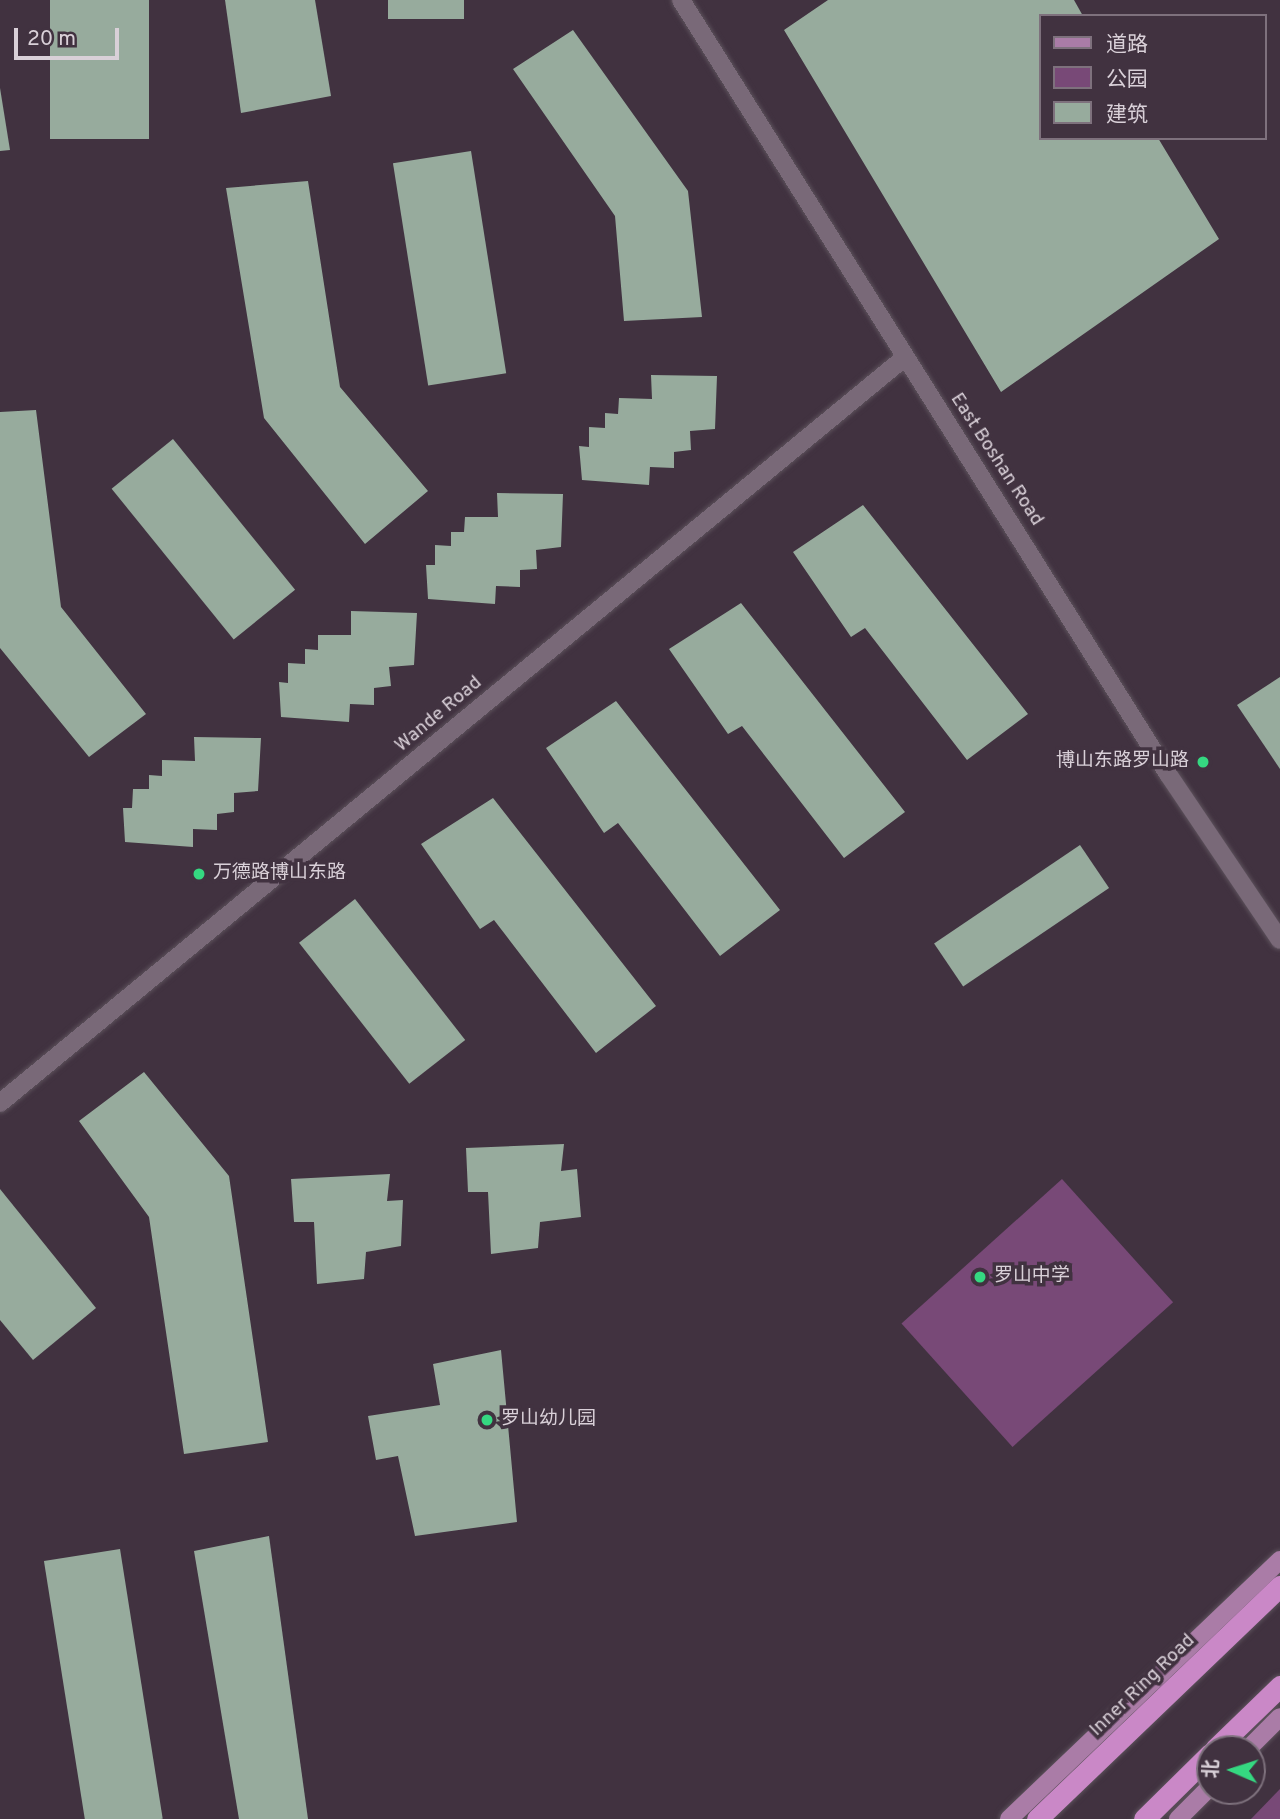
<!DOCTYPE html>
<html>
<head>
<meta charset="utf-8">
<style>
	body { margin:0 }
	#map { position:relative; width:1280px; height:1819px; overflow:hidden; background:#413240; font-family:Overpass,"Noto Sans SC",sans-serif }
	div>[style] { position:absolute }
	.green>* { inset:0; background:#784977; transform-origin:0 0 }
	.building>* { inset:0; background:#97ab9d; transform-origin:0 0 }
	.roads { filter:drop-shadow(0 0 2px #5c515b) drop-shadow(0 0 2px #5c515b) }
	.street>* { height:18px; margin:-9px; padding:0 9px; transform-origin:9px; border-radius:9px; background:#796978 }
	.secondary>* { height:18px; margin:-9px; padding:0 9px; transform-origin:9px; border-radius:9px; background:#796978 }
	.primary>* { height:18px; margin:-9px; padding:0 9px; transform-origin:9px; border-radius:9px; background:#aa7ca7 }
	.highway>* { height:21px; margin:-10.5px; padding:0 10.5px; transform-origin:10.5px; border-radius:10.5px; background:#ca88c7 }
	.dots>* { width:19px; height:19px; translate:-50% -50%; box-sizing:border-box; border:4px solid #413240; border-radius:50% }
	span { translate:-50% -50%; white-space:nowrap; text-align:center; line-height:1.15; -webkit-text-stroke:7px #413240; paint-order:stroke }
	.street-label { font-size:19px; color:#d9d0d8 }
	.poi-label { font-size:19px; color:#d9d0d8 }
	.right { translate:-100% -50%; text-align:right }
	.left { translate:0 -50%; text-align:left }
	.legend { position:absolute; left:1039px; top:14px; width:228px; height:126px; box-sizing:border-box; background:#413240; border:2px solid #7e717d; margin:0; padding:9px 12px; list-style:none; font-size:21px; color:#d9d0d8 }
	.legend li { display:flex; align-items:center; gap:14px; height:35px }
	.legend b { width:35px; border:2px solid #7e717d }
	.north { position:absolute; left:1196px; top:1735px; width:70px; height:70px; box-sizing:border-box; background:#413240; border:2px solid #7e717d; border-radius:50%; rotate:273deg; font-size:19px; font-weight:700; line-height:28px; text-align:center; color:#d9d0d8 }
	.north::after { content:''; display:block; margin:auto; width:24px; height:32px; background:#35d881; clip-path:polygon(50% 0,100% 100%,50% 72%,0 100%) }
	.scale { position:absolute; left:14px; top:28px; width:105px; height:32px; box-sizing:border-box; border:4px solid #d9d0d8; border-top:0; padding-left:9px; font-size:21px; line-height:24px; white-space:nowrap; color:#d9d0d8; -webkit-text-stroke:5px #413240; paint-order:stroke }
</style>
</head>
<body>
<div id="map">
	<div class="green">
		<i style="left:1062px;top:1179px;width:166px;height:216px;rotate:48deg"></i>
		<i style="clip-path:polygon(1280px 1789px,1280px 1819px,1251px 1819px)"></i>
	</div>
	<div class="building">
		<i style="left:50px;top:0;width:99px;height:139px"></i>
		<i style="clip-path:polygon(225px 0,315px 0,331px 96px,241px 113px)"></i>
		<i style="left:388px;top:0;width:76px;height:19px"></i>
		<i style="clip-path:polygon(828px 0,1074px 0,1083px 16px,1040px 16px,1040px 138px,1158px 138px,1219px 239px,1001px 392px,784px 30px)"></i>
		<i style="clip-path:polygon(573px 30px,688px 191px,702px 317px,624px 321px,615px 216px,513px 69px)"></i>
		<i style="clip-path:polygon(0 88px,10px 150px,0 151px)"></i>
		<i style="left:471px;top:151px;width:225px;height:79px;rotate:81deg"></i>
		<i style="clip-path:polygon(308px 181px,340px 387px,428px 491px,365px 544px,264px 418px,226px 188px)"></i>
		<i style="clip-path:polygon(651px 375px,717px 376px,715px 429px,690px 431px,691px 450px,674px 452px,674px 468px,650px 467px,649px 485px,582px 480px,579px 446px,589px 447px,589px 427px,605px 428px,605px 413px,618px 414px,619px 398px,652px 399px)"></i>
		<i style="clip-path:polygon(36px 410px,61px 607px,146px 714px,89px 757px,0 648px,0 412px)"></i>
		<i style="left:173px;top:439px;width:194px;height:79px;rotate:51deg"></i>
		<i style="clip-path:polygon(497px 493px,563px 494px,561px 547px,536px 550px,537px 569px,520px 570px,520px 587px,496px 586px,495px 604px,428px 599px,426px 565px,435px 565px,435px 545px,451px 546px,451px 532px,464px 532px,465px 517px,498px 517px)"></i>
		<i style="clip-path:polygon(863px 505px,1028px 714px,967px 760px,865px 628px,851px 637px,793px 552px)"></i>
		<i style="clip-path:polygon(741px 603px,905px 812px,844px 858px,742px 726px,728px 734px,669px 649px)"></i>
		<i style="clip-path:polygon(351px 611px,417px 613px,414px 665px,389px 667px,391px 686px,374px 688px,374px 705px,350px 704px,349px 722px,281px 717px,279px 682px,288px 683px,288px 663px,305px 664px,305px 649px,318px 650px,318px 635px,351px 635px)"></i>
		<i style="clip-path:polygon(1280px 677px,1280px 769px,1237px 705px)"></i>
		<i style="clip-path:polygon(616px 701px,780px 910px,720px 956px,618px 823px,604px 833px,546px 748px)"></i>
		<i style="clip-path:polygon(194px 737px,261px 738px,258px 791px,234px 793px,234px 812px,217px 814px,217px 830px,193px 829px,193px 847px,125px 842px,123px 808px,132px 808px,133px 789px,149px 789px,149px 775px,162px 776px,162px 760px,195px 761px)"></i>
		<i style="clip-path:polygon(493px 798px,656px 1006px,596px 1053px,494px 920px,480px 929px,421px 844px)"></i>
		<i style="left:1080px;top:845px;width:52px;height:176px;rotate:56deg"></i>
		<i style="left:355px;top:899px;width:179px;height:71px;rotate:52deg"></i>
		<i style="clip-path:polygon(144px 1072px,229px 1176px,268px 1442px,184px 1454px,149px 1217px,79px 1121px)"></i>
		<i style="clip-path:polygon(564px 1144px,561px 1171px,577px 1169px,581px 1217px,540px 1222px,538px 1248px,491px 1254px,488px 1192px,468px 1192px,466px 1148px)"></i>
		<i style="clip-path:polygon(390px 1174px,387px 1201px,403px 1200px,401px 1246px,366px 1252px,364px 1279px,317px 1284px,314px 1222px,294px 1222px,291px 1179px)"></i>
		<i style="clip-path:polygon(0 1189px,96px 1308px,33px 1360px,0 1320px)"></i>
		<i style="clip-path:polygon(501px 1350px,517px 1522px,415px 1536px,398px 1456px,376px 1460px,368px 1416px,440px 1405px,433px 1364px)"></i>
		<i style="clip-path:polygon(269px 1536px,308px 1819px,239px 1819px,194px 1551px)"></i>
		<i style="left:120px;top:1549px;width:273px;height:77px;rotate:81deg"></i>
	</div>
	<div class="roads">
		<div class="street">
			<i style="left:0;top:1103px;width:1171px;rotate:-39.49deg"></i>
		</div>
		<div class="secondary">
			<i style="left:681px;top:0;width:914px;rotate:57.82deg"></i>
			<i style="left:1168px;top:774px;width:200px;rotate:56deg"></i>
		</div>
		<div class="primary">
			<i style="left:1248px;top:1749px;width:45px;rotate:-45deg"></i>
			<i style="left:1009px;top:1819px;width:375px;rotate:-43.7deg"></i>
			<i style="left:1178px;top:1819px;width:45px;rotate:-45deg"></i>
		</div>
		<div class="highway">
			<i style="left:1215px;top:1749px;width:91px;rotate:-44.1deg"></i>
			<i style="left:1037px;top:1819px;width:337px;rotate:-43.8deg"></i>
			<i style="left:1144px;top:1819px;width:93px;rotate:-44.6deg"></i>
		</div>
	</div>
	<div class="dots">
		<i style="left:1203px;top:762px;background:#35d881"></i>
		<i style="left:199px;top:874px;background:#35d881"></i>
		<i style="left:980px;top:1277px;background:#35d881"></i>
		<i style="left:487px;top:1420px;background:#35d881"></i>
	</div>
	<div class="street-label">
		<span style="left:996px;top:460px;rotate:57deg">East Boshan Road</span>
		<span style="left:439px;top:715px;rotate:-40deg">Wande Road</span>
		<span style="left:1143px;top:1686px;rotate:-44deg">Inner Ring Road</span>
	</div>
	<div class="poi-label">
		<span class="right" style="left:1189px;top:762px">博山东路罗山路</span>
		<span class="left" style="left:213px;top:874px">万德路博山东路</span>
		<span class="left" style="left:994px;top:1277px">罗山中学</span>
		<span class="left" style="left:501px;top:1420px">罗山幼儿园</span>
	</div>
	<ul class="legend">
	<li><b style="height:9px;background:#aa7ca7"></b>道路</li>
	<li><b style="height:19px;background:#784977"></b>公园</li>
	<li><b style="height:19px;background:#97ab9d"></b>建筑</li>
	</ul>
	<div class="north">北</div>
	<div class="scale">20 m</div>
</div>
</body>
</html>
